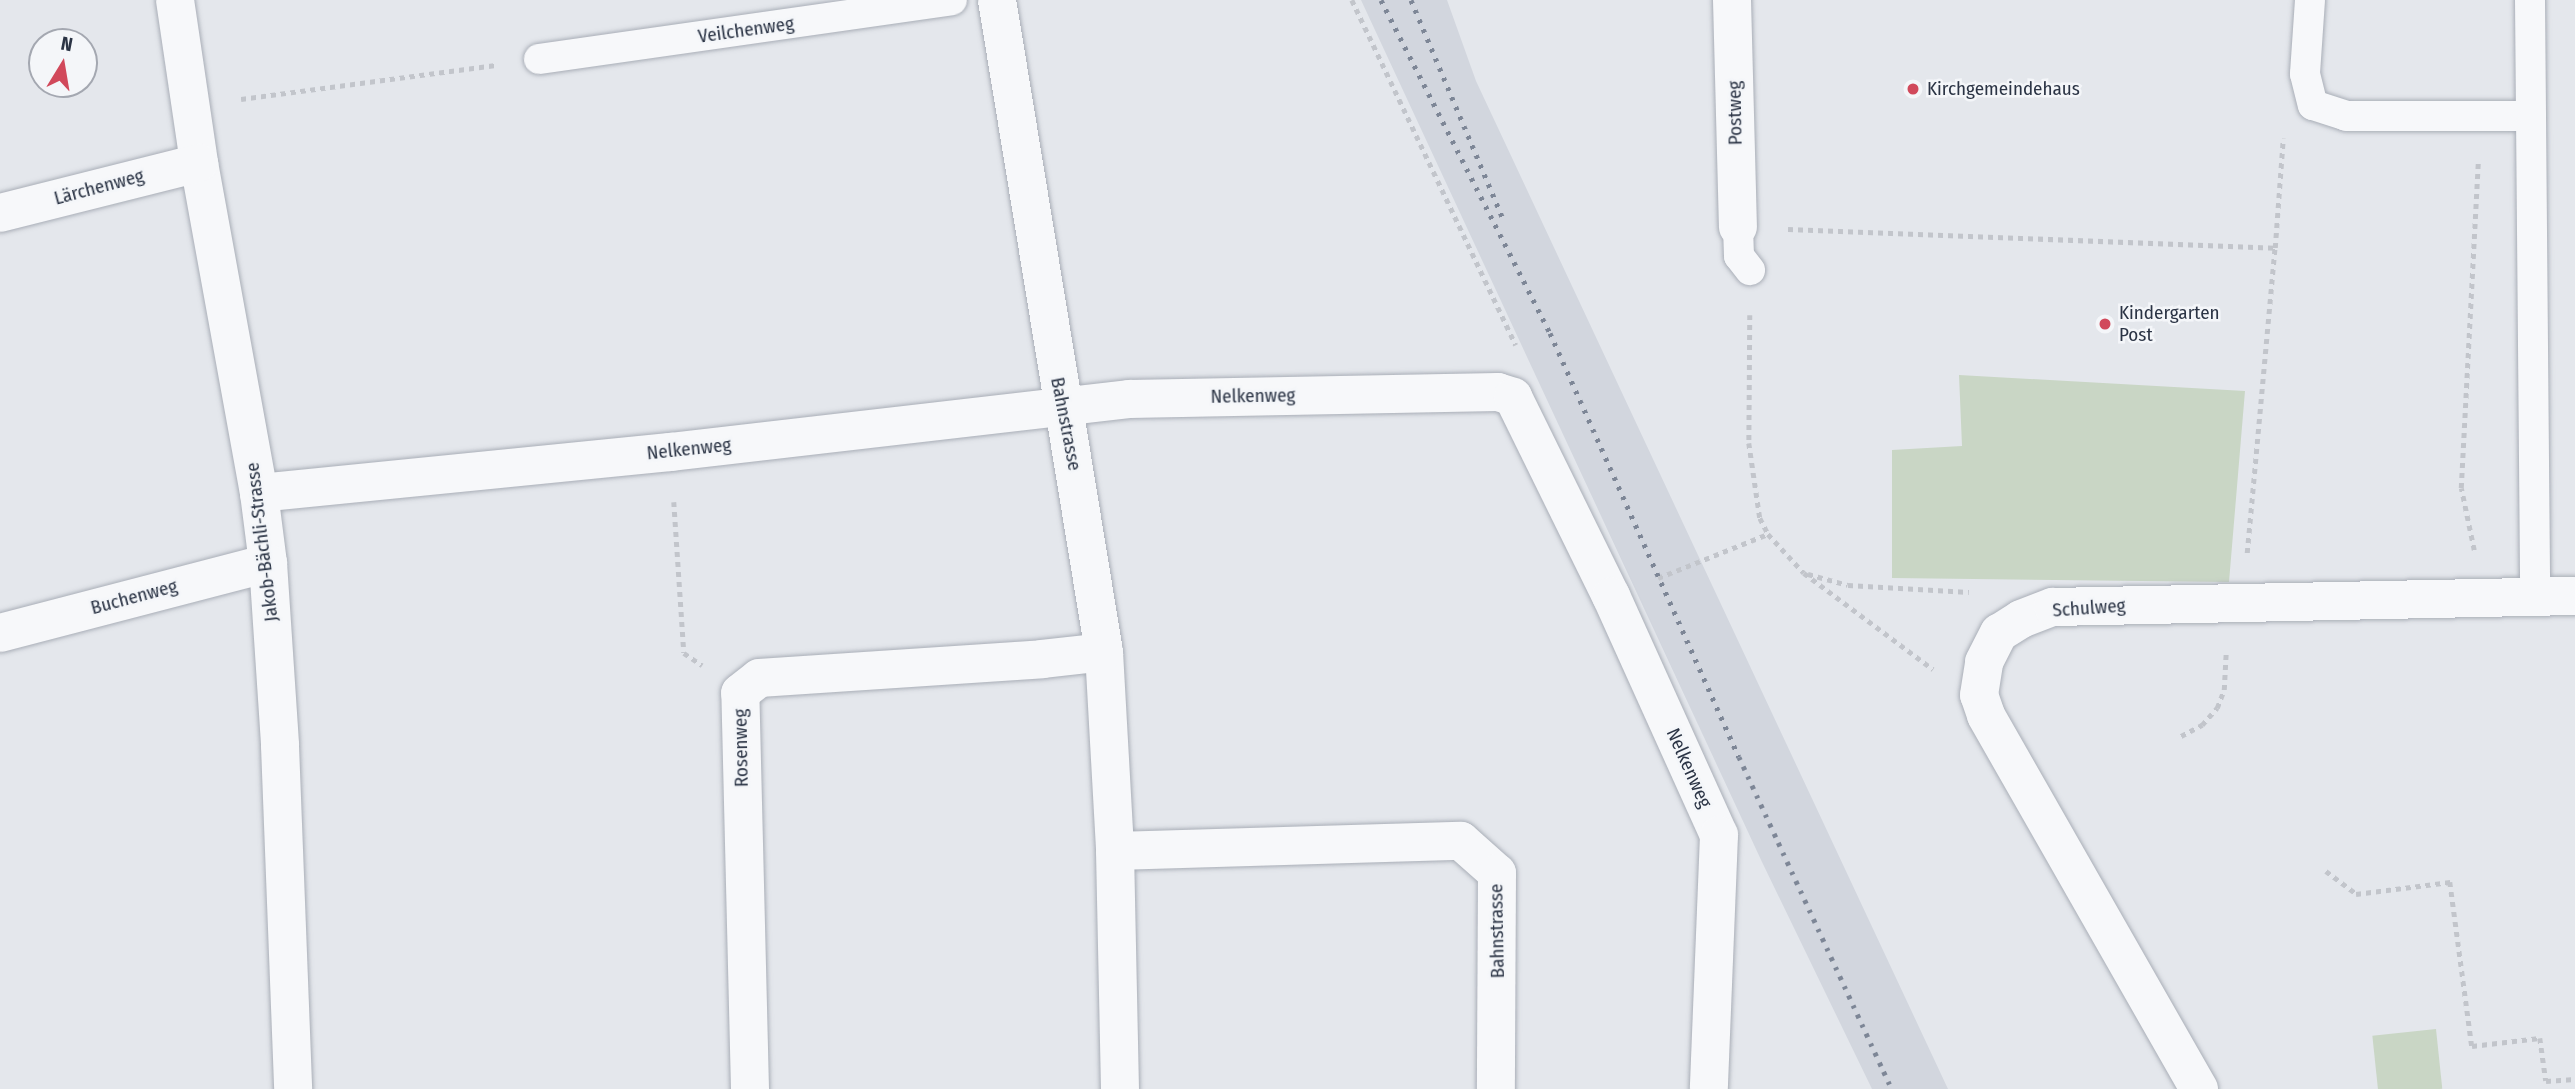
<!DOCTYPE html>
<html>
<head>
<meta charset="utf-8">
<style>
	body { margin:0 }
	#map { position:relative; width:2575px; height:1089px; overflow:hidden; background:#e4e7ec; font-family:"Fira Sans Condensed",sans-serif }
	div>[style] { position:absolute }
	.built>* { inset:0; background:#d2d6de }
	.green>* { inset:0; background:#c9d6c5; transform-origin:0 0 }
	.path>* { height:4.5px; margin-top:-2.25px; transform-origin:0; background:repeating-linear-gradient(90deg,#c2c5cb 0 5px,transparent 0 10px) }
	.roads { filter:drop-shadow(0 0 2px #a9aeb7) drop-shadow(0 0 2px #a9aeb7) }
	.service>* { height:30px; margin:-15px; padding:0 15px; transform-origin:15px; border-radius:15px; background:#f7f8fa }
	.minor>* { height:38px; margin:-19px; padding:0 19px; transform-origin:19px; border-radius:19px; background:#f7f8fa }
	.rail>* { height:5px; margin-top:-2.5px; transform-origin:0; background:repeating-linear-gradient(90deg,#7d8696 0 3.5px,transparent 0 10.5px) }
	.dots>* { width:19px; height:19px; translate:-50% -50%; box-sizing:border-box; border:4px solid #f4f6f9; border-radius:50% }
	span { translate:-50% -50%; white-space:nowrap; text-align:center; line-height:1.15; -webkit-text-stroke:5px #f4f6f9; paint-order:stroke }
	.street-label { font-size:19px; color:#2b3445 }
	.poi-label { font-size:19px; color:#2b3445 }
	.left { translate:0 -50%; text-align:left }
	.north { position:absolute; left:28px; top:28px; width:70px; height:70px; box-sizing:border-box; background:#f4f6f9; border:2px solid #a4a8b1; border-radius:50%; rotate:11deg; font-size:19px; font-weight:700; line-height:28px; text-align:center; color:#2b3445 }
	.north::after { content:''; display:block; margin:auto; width:24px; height:32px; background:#d1495b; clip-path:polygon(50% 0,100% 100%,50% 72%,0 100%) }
</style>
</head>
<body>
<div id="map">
	<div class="built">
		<i style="clip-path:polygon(1361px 0,1447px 0,1476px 81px,1948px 1089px,1872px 1089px,1762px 862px)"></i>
	</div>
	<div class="green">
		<i style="clip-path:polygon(1959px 375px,2245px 391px,2229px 582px,1892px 578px,1892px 450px,1962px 446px)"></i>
		<i style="left:2436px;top:1029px;width:60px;height:64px;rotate:84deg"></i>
	</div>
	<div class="path">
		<i style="left:1352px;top:0;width:382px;rotate:64.6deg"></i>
		<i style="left:241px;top:99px;width:257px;rotate:-7.6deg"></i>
		<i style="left:1788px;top:229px;width:487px;rotate:2.2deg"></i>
		<i style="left:2275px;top:248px;width:110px;rotate:-85.8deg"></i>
		<i style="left:1750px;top:315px;width:128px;rotate:90.4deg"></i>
		<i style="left:1749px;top:443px;width:76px;rotate:81.7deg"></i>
		<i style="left:1760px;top:518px;width:18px;rotate:63deg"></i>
		<i style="left:1768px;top:534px;width:53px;rotate:47.3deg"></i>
		<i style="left:1804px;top:573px;width:161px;rotate:36.7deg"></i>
		<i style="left:674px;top:502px;width:151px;rotate:86.2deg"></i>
		<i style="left:684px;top:653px;width:22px;rotate:34deg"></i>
		<i style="left:2474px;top:550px;width:63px;rotate:-101.8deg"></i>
		<i style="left:2461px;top:488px;width:326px;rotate:-87deg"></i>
		<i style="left:2247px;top:553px;width:306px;rotate:-84.8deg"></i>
		<i style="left:1808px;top:574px;width:41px;rotate:15.4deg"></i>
		<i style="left:1848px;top:585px;width:121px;rotate:3.3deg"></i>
		<i style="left:1658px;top:578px;width:118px;rotate:-21.8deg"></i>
		<i style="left:2181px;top:736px;width:24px;rotate:-28deg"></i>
		<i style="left:2202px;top:725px;width:23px;rotate:-49deg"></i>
		<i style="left:2217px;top:708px;width:19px;rotate:-69deg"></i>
		<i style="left:2224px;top:690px;width:37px;rotate:-87deg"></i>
		<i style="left:2326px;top:871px;width:38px;rotate:37deg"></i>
		<i style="left:2356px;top:894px;width:95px;rotate:-7.3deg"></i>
		<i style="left:2450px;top:882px;width:165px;rotate:82.4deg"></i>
		<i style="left:2472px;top:1046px;width:68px;rotate:-6.7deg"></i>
		<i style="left:2540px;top:1038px;width:43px;rotate:82.1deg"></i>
		<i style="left:2546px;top:1081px;width:29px;rotate:-4deg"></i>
	</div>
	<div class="roads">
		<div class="service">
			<i style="left:2310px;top:0;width:74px;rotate:93.9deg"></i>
			<i style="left:2305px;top:74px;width:32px;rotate:76deg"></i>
			<i style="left:2313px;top:105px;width:35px;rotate:18deg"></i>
			<i style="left:2346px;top:116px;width:185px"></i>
			<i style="left:2531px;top:116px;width:480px;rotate:89.5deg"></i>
			<i style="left:2530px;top:0;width:116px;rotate:89.5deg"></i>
			<i style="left:539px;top:59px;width:417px;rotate:-8.1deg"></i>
			<i style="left:1738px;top:227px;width:29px;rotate:88deg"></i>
			<i style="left:1739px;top:256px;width:18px;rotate:52deg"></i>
		</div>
		<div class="minor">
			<i style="left:175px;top:0;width:165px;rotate:81.6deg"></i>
			<i style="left:199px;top:163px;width:335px;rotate:79.7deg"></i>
			<i style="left:259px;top:493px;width:71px;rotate:82.7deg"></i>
			<i style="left:268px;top:563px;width:183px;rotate:86.2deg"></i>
			<i style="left:280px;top:746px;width:343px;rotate:87.8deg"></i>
			<i style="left:997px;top:0;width:661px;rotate:80.68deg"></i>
			<i style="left:1104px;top:652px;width:199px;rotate:86.8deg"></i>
			<i style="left:1115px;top:851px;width:238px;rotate:88.8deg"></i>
			<i style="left:1732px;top:0;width:227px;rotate:88.5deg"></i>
			<i style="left:0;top:213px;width:205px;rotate:-14.1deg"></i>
			<i style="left:259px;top:493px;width:414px;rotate:-5.7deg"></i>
			<i style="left:671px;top:452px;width:461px;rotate:-6.6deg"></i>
			<i style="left:1129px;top:399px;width:369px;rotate:-1.1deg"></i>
			<i style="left:1498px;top:392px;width:16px;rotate:18deg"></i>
			<i style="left:1513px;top:397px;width:222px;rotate:63.8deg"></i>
			<i style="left:1611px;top:596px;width:262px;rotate:65.7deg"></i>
			<i style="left:1719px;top:835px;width:254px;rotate:92.3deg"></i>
			<i style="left:0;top:633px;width:277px;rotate:-14.6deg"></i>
			<i style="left:1115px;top:851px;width:346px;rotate:-1.7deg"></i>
			<i style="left:1461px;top:841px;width:48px;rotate:41.6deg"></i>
			<i style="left:1497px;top:873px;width:216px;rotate:90.3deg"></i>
			<i style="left:750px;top:1089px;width:396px;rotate:-91.4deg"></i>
			<i style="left:740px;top:693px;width:24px;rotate:-38deg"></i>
			<i style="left:759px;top:678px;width:284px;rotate:-3.8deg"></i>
			<i style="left:1042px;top:659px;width:62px;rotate:-6.4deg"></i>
			<i style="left:2199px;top:1089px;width:430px;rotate:-119.7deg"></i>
			<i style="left:1986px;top:715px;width:21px;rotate:-109deg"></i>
			<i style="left:1979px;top:695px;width:33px;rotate:-81deg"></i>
			<i style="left:1984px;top:662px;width:33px;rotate:-63deg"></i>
			<i style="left:1999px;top:633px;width:26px;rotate:-32deg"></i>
			<i style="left:2021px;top:619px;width:34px;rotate:-21deg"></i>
			<i style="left:2053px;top:607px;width:522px;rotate:-1.21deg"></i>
		</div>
	</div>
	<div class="rail">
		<i style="left:1381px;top:0;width:373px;rotate:63.1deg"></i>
		<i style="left:1550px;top:333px;width:464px;rotate:66deg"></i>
		<i style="left:1739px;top:757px;width:366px;rotate:65.3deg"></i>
		<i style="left:1411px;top:0;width:240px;rotate:67.2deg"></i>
	</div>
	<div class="dots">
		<i style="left:1913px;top:89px;background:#d1495b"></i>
		<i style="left:2105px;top:324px;background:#d1495b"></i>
	</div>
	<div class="street-label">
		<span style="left:746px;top:30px;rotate:-8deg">Veilchenweg</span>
		<span style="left:1735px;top:113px;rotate:-91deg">Postweg</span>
		<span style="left:99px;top:187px;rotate:-15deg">Lärchenweg</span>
		<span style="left:1253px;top:396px;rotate:-1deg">Nelkenweg</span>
		<span style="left:1066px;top:424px;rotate:79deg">Bahnstrasse</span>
		<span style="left:689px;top:449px;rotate:-6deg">Nelkenweg</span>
		<span style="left:262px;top:542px;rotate:-97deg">Jakob-Bächli-Strasse</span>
		<span style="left:134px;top:597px;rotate:-15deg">Buchenweg</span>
		<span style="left:2089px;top:608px;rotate:-4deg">Schulweg</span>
		<span style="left:741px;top:748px;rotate:-91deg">Rosenweg</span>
		<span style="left:1689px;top:768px;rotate:66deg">Nelkenweg</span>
		<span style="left:1497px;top:931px;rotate:-91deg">Bahnstrasse</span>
	</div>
	<div class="poi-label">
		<span class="left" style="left:1927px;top:89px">Kirchgemeindehaus</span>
		<span class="left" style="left:2119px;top:324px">Kindergarten<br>Post</span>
	</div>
	<div class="north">N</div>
</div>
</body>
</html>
